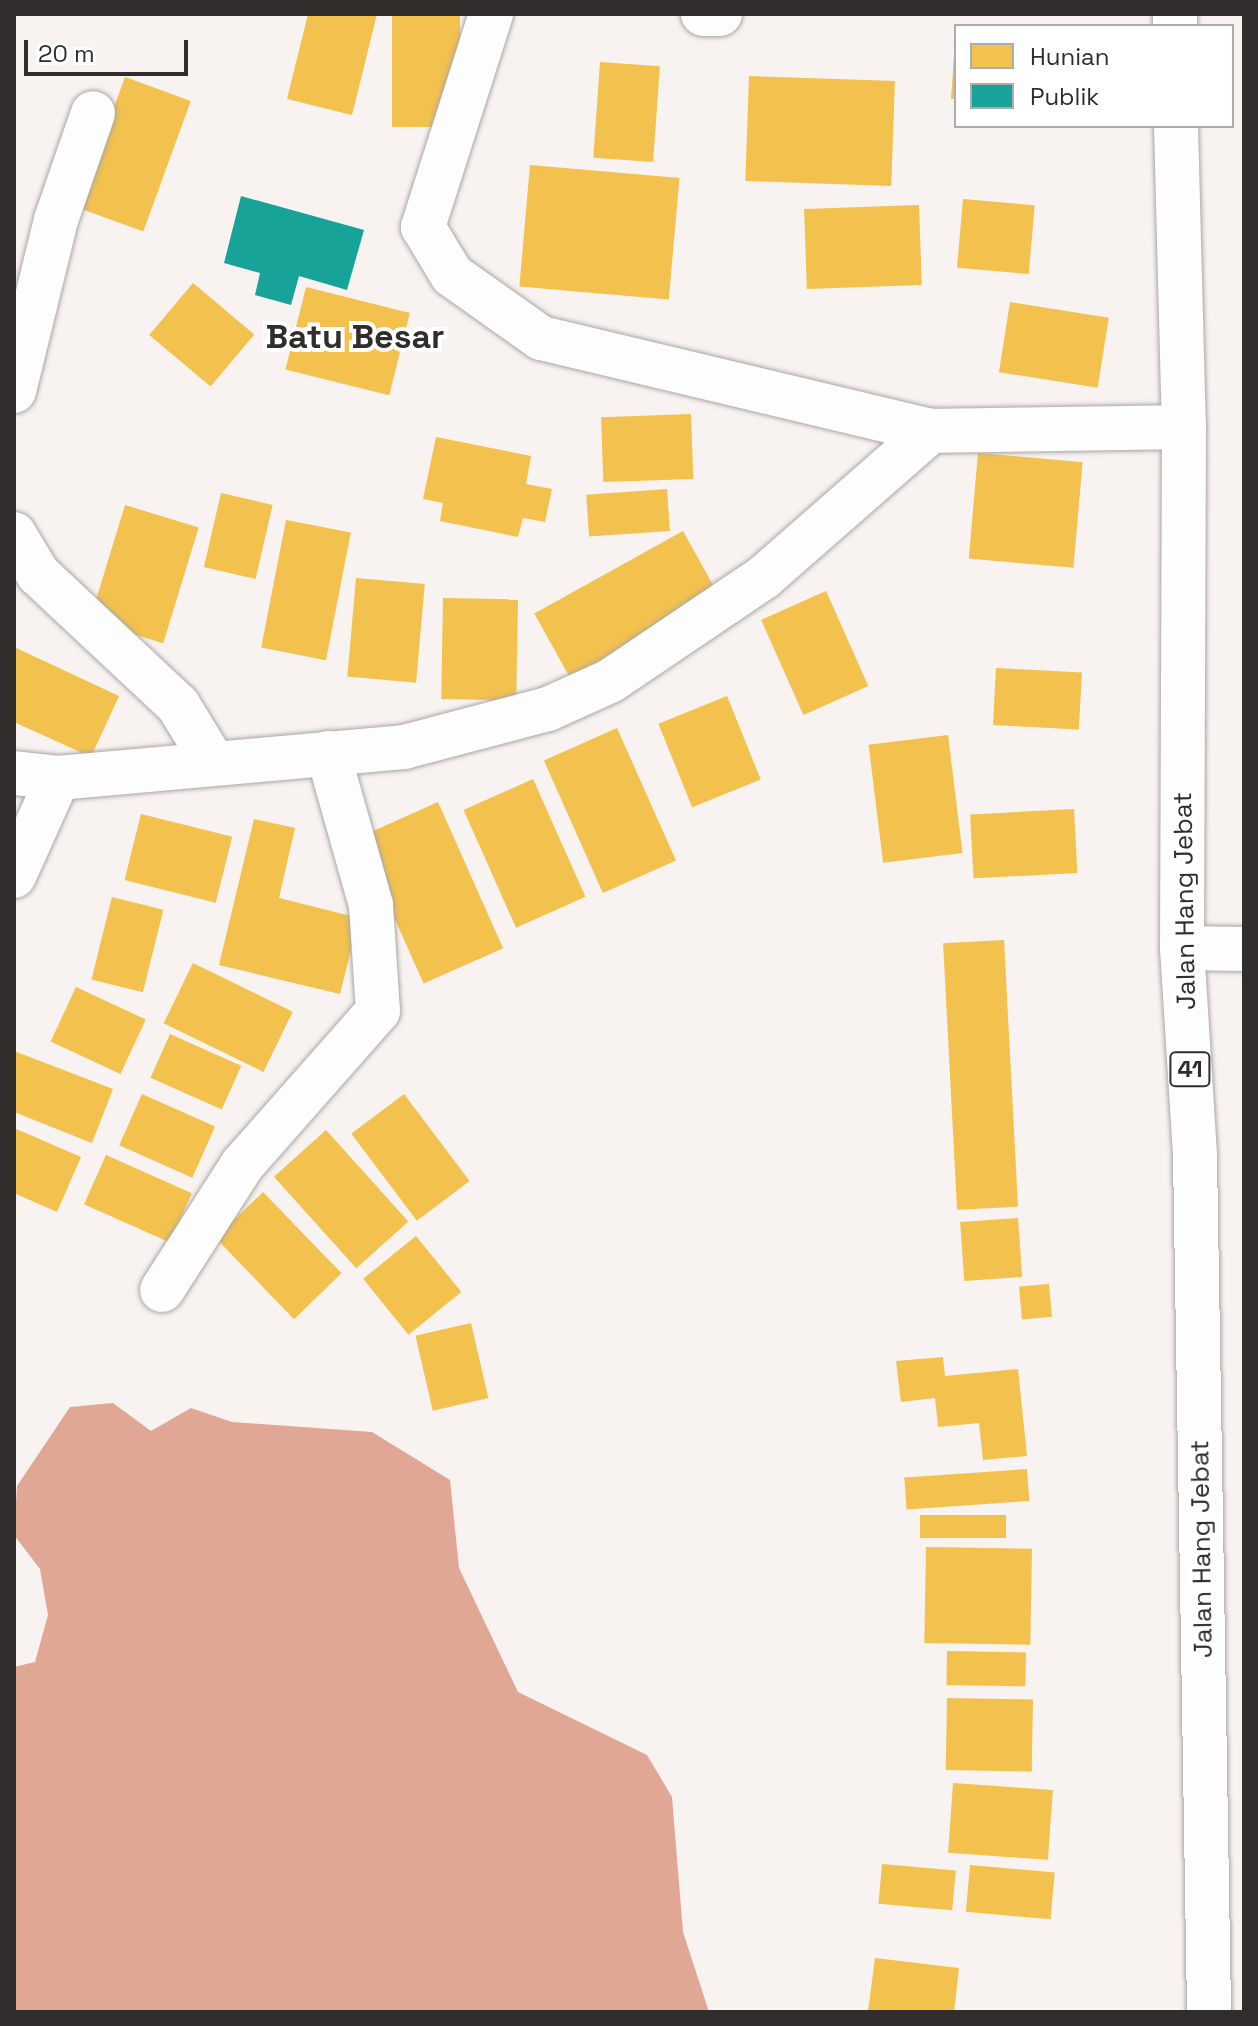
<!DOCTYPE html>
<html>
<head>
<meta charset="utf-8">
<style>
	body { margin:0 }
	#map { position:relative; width:1258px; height:2026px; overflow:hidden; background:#f8f2f0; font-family:"Space Grotesk",sans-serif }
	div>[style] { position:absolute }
	.water>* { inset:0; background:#e0a794 }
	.homes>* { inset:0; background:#f2c14e; transform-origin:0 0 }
	.public>* { inset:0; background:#17a398 }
	.roads { filter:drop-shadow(0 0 2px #aba6a5) drop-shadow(0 0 2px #aba6a5) }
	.street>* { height:44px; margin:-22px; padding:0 22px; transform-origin:22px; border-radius:22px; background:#fefdfd }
	.highway>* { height:44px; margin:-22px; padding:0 22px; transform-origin:22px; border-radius:22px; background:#fefdfd }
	span { translate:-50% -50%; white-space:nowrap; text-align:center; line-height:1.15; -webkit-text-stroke:8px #fff; paint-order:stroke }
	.shield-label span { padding:2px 6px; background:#fff; border:2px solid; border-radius:6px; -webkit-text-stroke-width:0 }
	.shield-label { font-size:24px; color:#312d2c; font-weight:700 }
	.street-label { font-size:26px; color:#312d2c }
	.district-label { font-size:34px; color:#312d2c; font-weight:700 }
	.frame { position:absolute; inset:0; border:16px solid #312d2c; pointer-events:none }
	.legend { position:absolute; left:954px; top:24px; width:280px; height:104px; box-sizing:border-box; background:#fff; border:2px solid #adabab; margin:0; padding:10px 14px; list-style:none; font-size:24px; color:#312d2c }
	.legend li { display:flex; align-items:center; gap:16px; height:40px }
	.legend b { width:40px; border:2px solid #adabab }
	.scale { position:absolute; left:24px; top:40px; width:164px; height:36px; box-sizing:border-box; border:4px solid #312d2c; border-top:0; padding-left:10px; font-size:24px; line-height:28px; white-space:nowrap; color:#312d2c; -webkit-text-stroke:6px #fff; paint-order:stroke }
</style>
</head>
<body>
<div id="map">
	<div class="water">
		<i style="clip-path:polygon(113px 1403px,151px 1431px,191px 1408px,232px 1422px,372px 1432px,450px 1480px,459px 1568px,518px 1692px,647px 1755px,672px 1797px,683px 1932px,709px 2012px,14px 2012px,14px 1667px,35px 1662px,48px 1615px,40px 1569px,14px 1535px,17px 1486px,70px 1407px)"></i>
	</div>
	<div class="homes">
		<i style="clip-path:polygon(308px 14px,377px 14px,352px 115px,287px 99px)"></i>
		<i style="left:392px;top:14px;width:68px;height:113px"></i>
		<i style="clip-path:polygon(954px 54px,956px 54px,956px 99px,951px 99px)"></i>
		<i style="left:600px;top:62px;width:60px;height:96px;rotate:4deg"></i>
		<i style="left:749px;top:76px;width:146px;height:105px;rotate:2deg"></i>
		<i style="left:125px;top:77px;width:70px;height:139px;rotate:20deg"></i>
		<i style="left:530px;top:165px;width:150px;height:122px;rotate:5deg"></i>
		<i style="left:963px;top:199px;width:72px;height:69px;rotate:5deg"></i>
		<i style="left:919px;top:205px;width:80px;height:115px;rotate:88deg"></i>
		<i style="left:193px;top:283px;width:80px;height:68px;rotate:40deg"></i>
		<i style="left:306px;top:287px;width:107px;height:85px;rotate:14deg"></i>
		<i style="left:1010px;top:302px;width:100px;height:71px;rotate:9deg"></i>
		<i style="left:691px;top:414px;width:65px;height:90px;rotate:88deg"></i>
		<i style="clip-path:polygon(436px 437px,531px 456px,526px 484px,552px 489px,545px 522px,523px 518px,518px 537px,440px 521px,443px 503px,423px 499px)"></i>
		<i style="left:978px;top:453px;width:105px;height:106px;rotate:5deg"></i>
		<i style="left:667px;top:489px;width:42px;height:81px;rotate:86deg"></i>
		<i style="left:221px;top:493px;width:53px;height:76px;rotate:13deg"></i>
		<i style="left:125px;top:505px;width:77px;height:121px;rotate:17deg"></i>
		<i style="left:286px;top:520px;width:66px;height:130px;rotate:11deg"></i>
		<i style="left:683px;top:531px;width:73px;height:170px;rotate:61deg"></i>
		<i style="left:356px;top:578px;width:69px;height:99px;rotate:5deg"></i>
		<i style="left:826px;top:591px;width:104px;height:71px;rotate:66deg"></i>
		<i style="left:443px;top:598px;width:75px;height:101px;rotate:1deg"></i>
		<i style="clip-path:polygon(14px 647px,119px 696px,91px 757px,14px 722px)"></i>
		<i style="left:996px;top:668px;width:86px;height:57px;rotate:3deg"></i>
		<i style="left:727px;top:696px;width:90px;height:74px;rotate:68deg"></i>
		<i style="left:617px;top:728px;width:145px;height:80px;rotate:66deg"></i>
		<i style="left:948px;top:735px;width:119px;height:80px;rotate:83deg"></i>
		<i style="left:533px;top:779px;width:129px;height:76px;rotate:66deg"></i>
		<i style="left:438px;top:802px;width:160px;height:87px;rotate:66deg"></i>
		<i style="left:1074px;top:809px;width:64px;height:104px;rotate:87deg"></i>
		<i style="left:141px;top:814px;width:94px;height:68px;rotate:14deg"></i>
		<i style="clip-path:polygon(254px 819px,295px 828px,279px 898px,359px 918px,340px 994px,219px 965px)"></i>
		<i style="left:112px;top:897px;width:53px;height:85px;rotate:14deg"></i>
		<i style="left:1004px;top:940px;width:267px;height:61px;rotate:87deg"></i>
		<i style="left:193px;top:963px;width:111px;height:67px;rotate:26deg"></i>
		<i style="left:76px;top:987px;width:77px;height:60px;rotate:25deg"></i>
		<i style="left:170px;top:1034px;width:78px;height:48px;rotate:24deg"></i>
		<i style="clip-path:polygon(14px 1051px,113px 1089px,92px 1143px,14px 1112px)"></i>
		<i style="left:142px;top:1094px;width:80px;height:56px;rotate:24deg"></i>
		<i style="left:404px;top:1094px;width:109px;height:66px;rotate:53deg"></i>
		<i style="clip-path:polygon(14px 1128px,81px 1157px,57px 1212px,14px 1193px)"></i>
		<i style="left:326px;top:1130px;width:123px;height:70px;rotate:48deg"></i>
		<i style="left:106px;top:1155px;width:94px;height:54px;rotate:24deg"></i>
		<i style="left:263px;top:1192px;width:113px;height:66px;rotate:46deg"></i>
		<i style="left:1018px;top:1218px;width:59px;height:58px;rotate:86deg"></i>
		<i style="left:416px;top:1236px;width:72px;height:68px;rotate:51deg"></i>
		<i style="left:1049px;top:1284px;width:33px;height:30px;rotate:85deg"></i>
		<i style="left:471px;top:1323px;width:77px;height:57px;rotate:77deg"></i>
		<i style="clip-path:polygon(943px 1357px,945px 1376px,1018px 1369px,1027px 1456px,983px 1460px,979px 1423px,938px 1427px,935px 1398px,901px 1402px,896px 1361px)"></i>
		<i style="left:1027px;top:1469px;width:32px;height:123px;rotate:86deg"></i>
		<i style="left:920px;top:1515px;width:86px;height:23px"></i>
		<i style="left:926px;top:1547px;width:106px;height:96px;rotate:1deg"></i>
		<i style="left:947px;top:1651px;width:79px;height:34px;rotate:1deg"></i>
		<i style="left:947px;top:1698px;width:86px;height:72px;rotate:1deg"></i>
		<i style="left:953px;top:1783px;width:100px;height:70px;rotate:4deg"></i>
		<i style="left:882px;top:1864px;width:74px;height:40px;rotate:5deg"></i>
		<i style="left:970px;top:1865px;width:85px;height:47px;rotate:5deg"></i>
		<i style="clip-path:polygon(875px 1958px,959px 1968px,954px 2012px,868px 2012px)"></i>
	</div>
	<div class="public">
		<i style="clip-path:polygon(241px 196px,364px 230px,347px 290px,299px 276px,291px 305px,255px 295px,260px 273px,224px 263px)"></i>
	</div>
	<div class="roads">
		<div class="street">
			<i style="left:491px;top:14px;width:224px;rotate:107.7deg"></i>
			<i style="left:423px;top:227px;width:56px;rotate:58.9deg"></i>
			<i style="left:452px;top:275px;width:109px;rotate:35.3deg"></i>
			<i style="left:541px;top:338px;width:401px;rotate:13.4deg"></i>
			<i style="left:931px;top:431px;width:253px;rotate:-0.9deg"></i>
			<i style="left:703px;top:14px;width:17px"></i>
			<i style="left:14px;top:391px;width:176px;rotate:-76.2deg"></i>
			<i style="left:56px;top:220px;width:113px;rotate:-70.9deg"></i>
			<i style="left:14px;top:534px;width:47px;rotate:59deg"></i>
			<i style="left:38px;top:574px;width:192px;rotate:43.1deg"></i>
			<i style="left:178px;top:705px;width:63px;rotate:58.6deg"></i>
			<i style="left:14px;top:773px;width:44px;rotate:6.5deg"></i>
			<i style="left:58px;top:778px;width:347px;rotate:-5.1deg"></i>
			<i style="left:404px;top:747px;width:149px;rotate:-14.8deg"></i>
			<i style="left:548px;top:709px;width:68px;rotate:-24.3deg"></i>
			<i style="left:610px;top:681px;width:186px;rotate:-34deg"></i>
			<i style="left:764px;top:577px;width:222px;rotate:-41.2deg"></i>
			<i style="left:14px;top:876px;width:107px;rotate:-65.8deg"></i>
			<i style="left:162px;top:1290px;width:150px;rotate:-57.3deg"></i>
			<i style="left:243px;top:1164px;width:204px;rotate:-48.6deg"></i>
			<i style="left:378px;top:1011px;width:106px;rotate:-93.8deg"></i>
			<i style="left:371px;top:905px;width:158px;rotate:-105.8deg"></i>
		</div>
		<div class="highway">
			<i style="left:1175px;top:14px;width:12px;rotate:90deg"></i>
			<i style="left:1176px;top:126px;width:301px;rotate:88.5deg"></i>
			<i style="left:1184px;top:427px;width:521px;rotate:90.22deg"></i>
			<i style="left:1182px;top:948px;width:208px;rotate:86.4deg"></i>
			<i style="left:1195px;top:1156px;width:856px;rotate:89.06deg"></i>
			<i style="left:1182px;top:948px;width:62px;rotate:0.9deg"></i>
		</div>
	</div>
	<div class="shield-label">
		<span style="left:1190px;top:1069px">41</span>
	</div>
	<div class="street-label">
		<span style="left:1185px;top:901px;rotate:-91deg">Jalan Hang Jebat</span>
		<span style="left:1202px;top:1549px;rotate:-91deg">Jalan Hang Jebat</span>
	</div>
	<div class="district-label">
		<span style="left:355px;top:337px">Batu Besar</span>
	</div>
	<div class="frame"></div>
	<ul class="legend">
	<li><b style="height:22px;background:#f2c14e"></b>Hunian</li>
	<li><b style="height:22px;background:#17a398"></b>Publik</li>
	</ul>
	<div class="scale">20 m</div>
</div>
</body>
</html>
